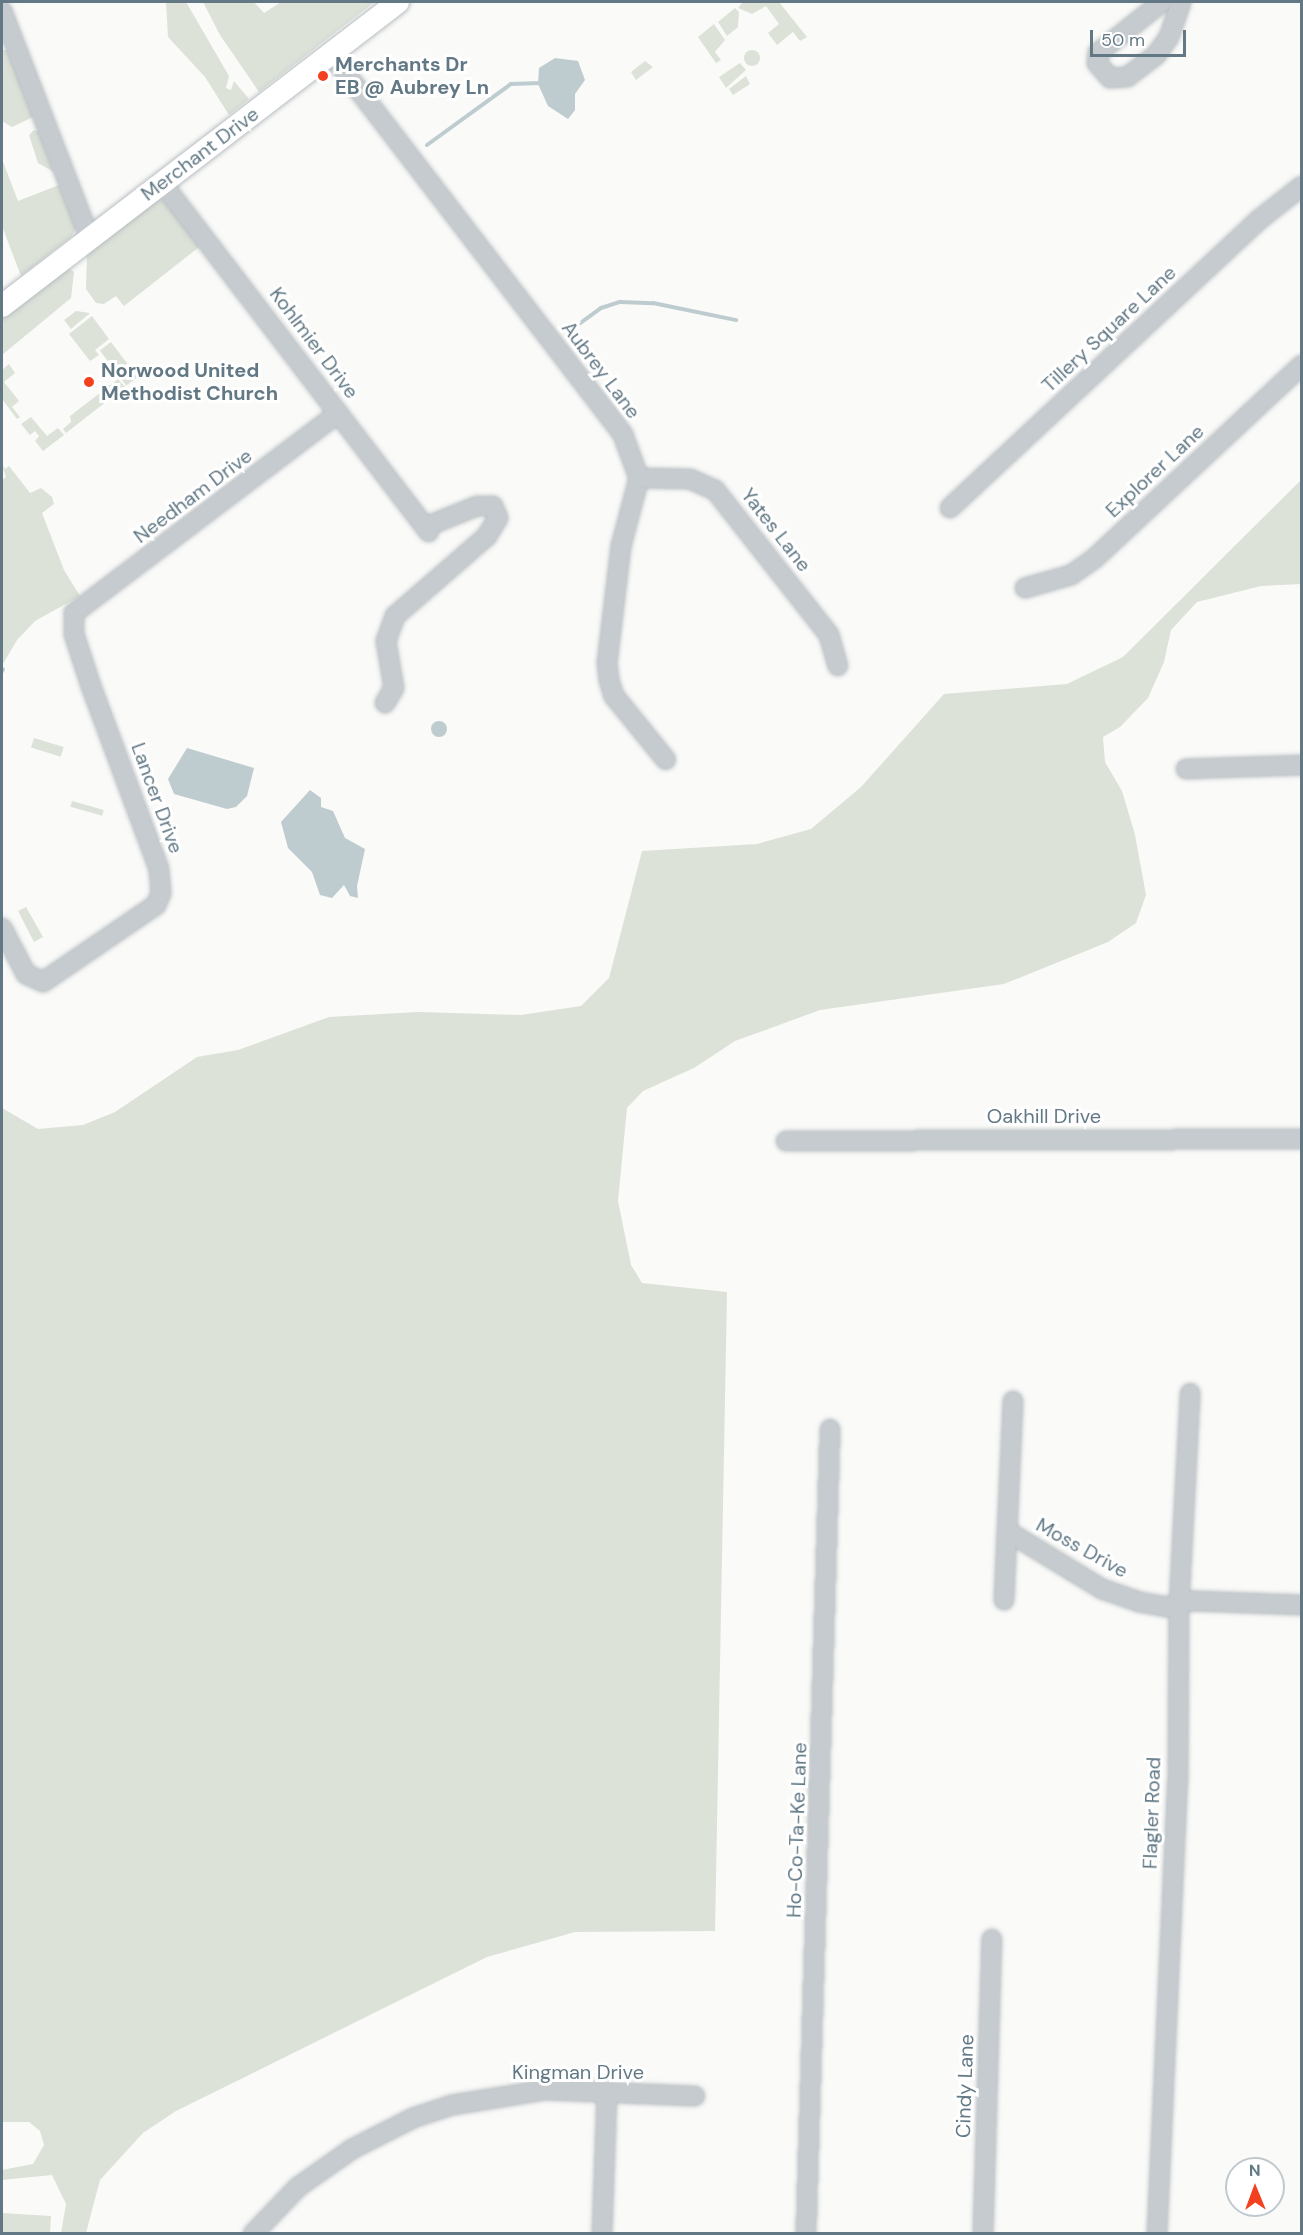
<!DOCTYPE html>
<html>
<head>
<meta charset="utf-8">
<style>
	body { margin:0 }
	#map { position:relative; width:1303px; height:2235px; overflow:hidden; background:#fafaf8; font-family:"DM Sans",sans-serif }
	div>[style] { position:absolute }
	.green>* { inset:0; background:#dce2d8; transform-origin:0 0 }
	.round { border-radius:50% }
	.water>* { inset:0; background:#beccd0 }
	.stream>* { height:4px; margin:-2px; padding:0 2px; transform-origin:2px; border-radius:2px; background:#beccd0 }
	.roads { filter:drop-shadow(0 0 2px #b8bec2) drop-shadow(0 0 2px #b8bec2) }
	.minor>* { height:18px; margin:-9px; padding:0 9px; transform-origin:9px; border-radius:9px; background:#c5cbce }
	.major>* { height:22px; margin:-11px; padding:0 11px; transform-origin:11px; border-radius:11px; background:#fff }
	.dots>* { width:16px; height:16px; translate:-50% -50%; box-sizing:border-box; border:3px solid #fff; border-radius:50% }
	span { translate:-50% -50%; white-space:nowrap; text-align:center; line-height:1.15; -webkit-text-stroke:6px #fff; paint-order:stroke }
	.poi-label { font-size:20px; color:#627985; font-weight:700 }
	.left { translate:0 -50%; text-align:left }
	.street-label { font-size:20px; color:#627985 }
	.frame { position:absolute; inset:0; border:3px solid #627985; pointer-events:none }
	.north { position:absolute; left:1225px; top:2157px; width:60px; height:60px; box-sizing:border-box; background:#fff; border:2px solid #c0c9ce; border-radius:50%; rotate:359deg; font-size:16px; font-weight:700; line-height:24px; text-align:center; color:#627985 }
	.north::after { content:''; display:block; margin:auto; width:21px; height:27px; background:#f3401f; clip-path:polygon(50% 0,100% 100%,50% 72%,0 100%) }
	.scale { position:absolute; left:1090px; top:30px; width:96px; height:27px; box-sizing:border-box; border:3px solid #627985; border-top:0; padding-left:8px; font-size:18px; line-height:21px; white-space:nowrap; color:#627985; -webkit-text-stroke:4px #fff; paint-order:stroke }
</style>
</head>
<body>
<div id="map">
	<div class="green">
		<i style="clip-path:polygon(166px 2px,186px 2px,229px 76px,226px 88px,231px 90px,234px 81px,249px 99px,229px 115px,205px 77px,168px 37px)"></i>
		<i style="clip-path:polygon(203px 2px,254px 2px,264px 13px,281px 2px,373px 3px,259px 92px,220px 35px)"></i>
		<i style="clip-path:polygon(743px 2px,779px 2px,807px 37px,800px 41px,793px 32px,777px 45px,768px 33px,779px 24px,766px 6px,752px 14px,738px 8px)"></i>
		<i style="clip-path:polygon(735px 8px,739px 12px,738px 27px,727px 36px,718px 22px)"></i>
		<i style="clip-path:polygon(714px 24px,725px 40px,715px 52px,721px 60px,716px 63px,698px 37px)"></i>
		<i class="round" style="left:744px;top:50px;width:16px;height:16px"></i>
		<i style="clip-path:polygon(2px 50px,9px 50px,35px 116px,12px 127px,2px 121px)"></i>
		<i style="clip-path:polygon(645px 61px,653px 67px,636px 80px,631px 72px)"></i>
		<i style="clip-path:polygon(740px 63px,746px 70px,726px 88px,719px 77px)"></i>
		<i style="clip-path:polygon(746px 76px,750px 84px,733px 95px,729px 89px)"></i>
		<i style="clip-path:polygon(34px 130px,41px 132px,54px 172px,38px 163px,29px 135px)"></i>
		<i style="clip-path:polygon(2px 159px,18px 201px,59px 185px,77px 226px,72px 236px,21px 276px,2px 226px)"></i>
		<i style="clip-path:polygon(157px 200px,167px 201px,203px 244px,124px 306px,116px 296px,104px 304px,96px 303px,86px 289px,87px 254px)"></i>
		<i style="clip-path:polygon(67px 267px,74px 272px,71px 298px,2px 355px,2px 318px)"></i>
		<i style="clip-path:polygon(76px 311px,90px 313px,71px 329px,64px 320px)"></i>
		<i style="clip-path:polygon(92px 316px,109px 339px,95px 350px,99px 355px,90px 361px,69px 334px)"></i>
		<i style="left:111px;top:342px;width:44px;height:14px;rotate:53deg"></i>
		<i style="clip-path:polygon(9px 364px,15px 373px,4px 382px,19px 401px,12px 407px,20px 417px,17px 419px,2px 399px,2px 370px)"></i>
		<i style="clip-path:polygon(118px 379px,125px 387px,66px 433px,63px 429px,71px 422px,70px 416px)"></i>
		<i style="clip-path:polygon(31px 417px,47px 436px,58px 428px,64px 435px,43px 451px,35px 441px,39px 436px,35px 431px,30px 435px,21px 424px)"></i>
		<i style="clip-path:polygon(2px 465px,5px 469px,9px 466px,30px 493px,41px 488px,52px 497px,54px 504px,42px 513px,64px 570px,80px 596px,35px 621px,17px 640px,3px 664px,2px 480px,6px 477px)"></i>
		<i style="clip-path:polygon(1301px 480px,1301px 584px,1261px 586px,1197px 602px,1171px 630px,1164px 662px,1148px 698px,1120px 727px,1103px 737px,1105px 762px,1122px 791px,1135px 835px,1146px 895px,1136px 923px,1108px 942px,1004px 984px,820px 1010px,735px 1041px,694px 1068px,643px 1091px,627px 1108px,618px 1201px,631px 1265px,642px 1283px,727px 1292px,715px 1931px,575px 1932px,487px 1957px,176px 2111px,143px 2133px,100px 2180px,86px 2233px,61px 2233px,66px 2204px,52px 2175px,2px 2180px,2px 2170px,33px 2164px,44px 2145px,40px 2131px,29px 2122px,2px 2122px,2px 1108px,38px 1129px,83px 1125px,115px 1112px,197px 1057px,238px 1050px,329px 1017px,418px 1012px,521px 1015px,581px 1006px,609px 978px,642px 851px,757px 844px,811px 829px,861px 787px,944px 694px,1067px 684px,1123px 657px)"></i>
		<i style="left:34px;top:738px;width:31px;height:10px;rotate:17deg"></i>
		<i style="left:72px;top:801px;width:33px;height:6px;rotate:16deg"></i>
		<i style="clip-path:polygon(26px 907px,43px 937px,34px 942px,18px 911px)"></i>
		<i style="clip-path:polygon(2px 2213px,51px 2216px,50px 2233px,2px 2233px)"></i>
	</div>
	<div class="water">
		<i style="clip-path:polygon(555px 58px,578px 61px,585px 80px,575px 94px,575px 110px,568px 119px,548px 106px,538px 84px,539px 68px)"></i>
		<i class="round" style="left:431px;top:721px;width:16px;height:16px"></i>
		<i style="clip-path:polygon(187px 748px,254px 768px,247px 796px,236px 807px,227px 809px,174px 794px,168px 779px)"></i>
		<i style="clip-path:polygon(310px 790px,321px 798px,321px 807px,333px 811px,345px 838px,365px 849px,357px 886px,358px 898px,350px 896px,344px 885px,332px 898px,320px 895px,312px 872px,288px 848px,281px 822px)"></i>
	</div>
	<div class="stream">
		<i style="left:427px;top:145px;width:104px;rotate:-36deg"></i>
		<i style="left:511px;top:84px;width:30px;rotate:-2deg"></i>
		<i style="left:568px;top:332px;width:41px;rotate:-36deg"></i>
		<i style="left:601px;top:308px;width:20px;rotate:-18deg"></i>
		<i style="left:620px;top:302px;width:33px;rotate:2deg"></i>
		<i style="left:653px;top:303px;width:85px;rotate:11.6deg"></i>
		<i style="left:2px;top:671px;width:2px;rotate:-63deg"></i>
	</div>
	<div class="roads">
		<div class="minor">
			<i style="left:1162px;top:2px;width:82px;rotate:141.4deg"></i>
			<i style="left:1098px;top:53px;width:10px;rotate:96deg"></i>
			<i style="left:1097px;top:63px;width:20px;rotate:49deg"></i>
			<i style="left:1110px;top:78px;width:17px;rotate:-3deg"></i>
			<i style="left:1127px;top:77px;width:36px;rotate:-37deg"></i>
			<i style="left:1156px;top:55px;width:22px;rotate:-54deg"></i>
			<i style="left:1169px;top:37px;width:37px;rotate:-71deg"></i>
			<i style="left:2px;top:11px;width:244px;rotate:68.9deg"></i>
			<i style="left:331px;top:54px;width:480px;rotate:52.5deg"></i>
			<i style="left:623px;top:435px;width:46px;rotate:69.6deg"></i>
			<i style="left:639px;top:478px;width:70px;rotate:104.8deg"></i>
			<i style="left:621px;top:546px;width:118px;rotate:96.8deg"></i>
			<i style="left:607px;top:663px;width:17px;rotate:83deg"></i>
			<i style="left:609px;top:680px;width:17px;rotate:73deg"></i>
			<i style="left:614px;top:696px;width:82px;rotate:50.9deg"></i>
			<i style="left:162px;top:183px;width:439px;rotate:52.6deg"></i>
			<i style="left:639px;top:478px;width:51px;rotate:1.1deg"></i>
			<i style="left:690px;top:479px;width:27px;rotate:24deg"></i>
			<i style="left:715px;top:490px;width:184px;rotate:51.8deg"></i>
			<i style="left:829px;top:635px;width:32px;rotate:74deg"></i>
			<i style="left:950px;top:508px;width:424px;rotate:-43deg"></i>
			<i style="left:1260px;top:219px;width:53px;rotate:-38.2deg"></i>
			<i style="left:1025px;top:588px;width:48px;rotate:-15.8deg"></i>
			<i style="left:1071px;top:575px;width:29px;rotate:-35deg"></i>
			<i style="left:1095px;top:558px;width:283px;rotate:-43deg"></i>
			<i style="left:385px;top:703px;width:17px;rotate:-59deg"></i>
			<i style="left:394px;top:688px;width:48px;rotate:-99.7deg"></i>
			<i style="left:386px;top:641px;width:27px;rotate:-70deg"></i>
			<i style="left:395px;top:616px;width:122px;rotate:-41deg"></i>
			<i style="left:487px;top:536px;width:21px;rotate:-59deg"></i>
			<i style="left:498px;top:518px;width:13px;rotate:-113deg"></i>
			<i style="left:493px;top:506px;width:16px;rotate:180deg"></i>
			<i style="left:477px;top:506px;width:56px;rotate:158deg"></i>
			<i style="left:1186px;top:769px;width:116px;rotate:-2deg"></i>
			<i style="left:2px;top:928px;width:52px;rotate:62.4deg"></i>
			<i style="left:26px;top:974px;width:19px;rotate:25deg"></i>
			<i style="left:43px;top:982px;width:137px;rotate:-34.3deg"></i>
			<i style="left:156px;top:905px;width:13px;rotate:-67deg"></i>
			<i style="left:161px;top:893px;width:24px;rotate:-95deg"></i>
			<i style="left:159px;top:869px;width:195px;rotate:-110.4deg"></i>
			<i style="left:91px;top:686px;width:55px;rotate:-108.1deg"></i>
			<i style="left:74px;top:634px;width:21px;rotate:-90deg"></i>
			<i style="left:74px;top:613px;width:331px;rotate:-37.1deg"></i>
			<i style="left:786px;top:1141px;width:516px;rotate:-0.22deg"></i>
			<i style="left:1013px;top:1401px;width:130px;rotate:92.6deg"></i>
			<i style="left:1007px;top:1531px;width:111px;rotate:31.4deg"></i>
			<i style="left:1102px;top:1589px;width:39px;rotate:19deg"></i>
			<i style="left:1139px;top:1602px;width:27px;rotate:10deg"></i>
			<i style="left:1166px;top:1607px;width:28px;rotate:-13deg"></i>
			<i style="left:1193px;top:1601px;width:109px;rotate:2.1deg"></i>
			<i style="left:1004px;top:1600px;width:69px;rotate:-87.5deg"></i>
			<i style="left:253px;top:2234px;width:65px;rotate:-46.2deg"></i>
			<i style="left:298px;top:2187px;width:66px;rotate:-35.1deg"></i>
			<i style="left:352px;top:2149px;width:68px;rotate:-26.9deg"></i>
			<i style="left:413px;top:2118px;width:41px;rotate:-18.4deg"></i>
			<i style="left:452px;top:2105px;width:95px;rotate:-9.1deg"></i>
			<i style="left:546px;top:2090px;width:149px;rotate:2.3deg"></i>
			<i style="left:602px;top:2234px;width:142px;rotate:-88deg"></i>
			<i style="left:806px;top:2234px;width:805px;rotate:-88.29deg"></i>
			<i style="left:983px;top:2234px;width:295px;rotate:-88.3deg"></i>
			<i style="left:1157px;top:2234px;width:454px;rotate:-87.4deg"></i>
			<i style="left:1178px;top:1780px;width:174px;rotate:-89.7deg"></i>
			<i style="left:1179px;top:1606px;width:213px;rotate:-87deg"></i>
		</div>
		<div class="major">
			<i style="left:2px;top:306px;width:499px;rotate:-37.5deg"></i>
		</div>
	</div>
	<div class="dots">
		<i style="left:323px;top:76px;background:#f3401f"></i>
		<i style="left:89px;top:382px;background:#f3401f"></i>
	</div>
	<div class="poi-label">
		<span class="left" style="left:335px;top:76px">Merchants Dr<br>EB @ Aubrey Ln</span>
		<span class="left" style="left:101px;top:382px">Norwood United<br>Methodist Church</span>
	</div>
	<div class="street-label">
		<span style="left:200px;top:154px;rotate:-37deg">Merchant Drive</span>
		<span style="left:1109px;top:329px;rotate:-43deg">Tillery Square Lane</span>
		<span style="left:314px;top:343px;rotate:53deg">Kohlmier Drive</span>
		<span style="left:601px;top:370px;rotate:53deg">Aubrey Lane</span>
		<span style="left:1155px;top:471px;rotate:-43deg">Explorer Lane</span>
		<span style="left:193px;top:496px;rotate:-37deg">Needham Drive</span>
		<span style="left:776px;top:530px;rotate:52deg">Yates Lane</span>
		<span style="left:157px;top:798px;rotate:70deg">Lancer Drive</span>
		<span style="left:1044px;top:1116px">Oakhill Drive</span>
		<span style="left:1082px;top:1548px;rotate:29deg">Moss Drive</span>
		<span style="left:1152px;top:1813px;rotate:-88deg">Flagler Road</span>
		<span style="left:797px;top:1830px;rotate:-88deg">Ho-Co-Ta-Ke Lane</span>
		<span style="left:578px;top:2072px">Kingman Drive</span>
		<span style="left:965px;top:2086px;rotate:-88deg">Cindy Lane</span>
	</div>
	<div class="frame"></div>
	<div class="north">N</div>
	<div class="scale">50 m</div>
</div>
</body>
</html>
